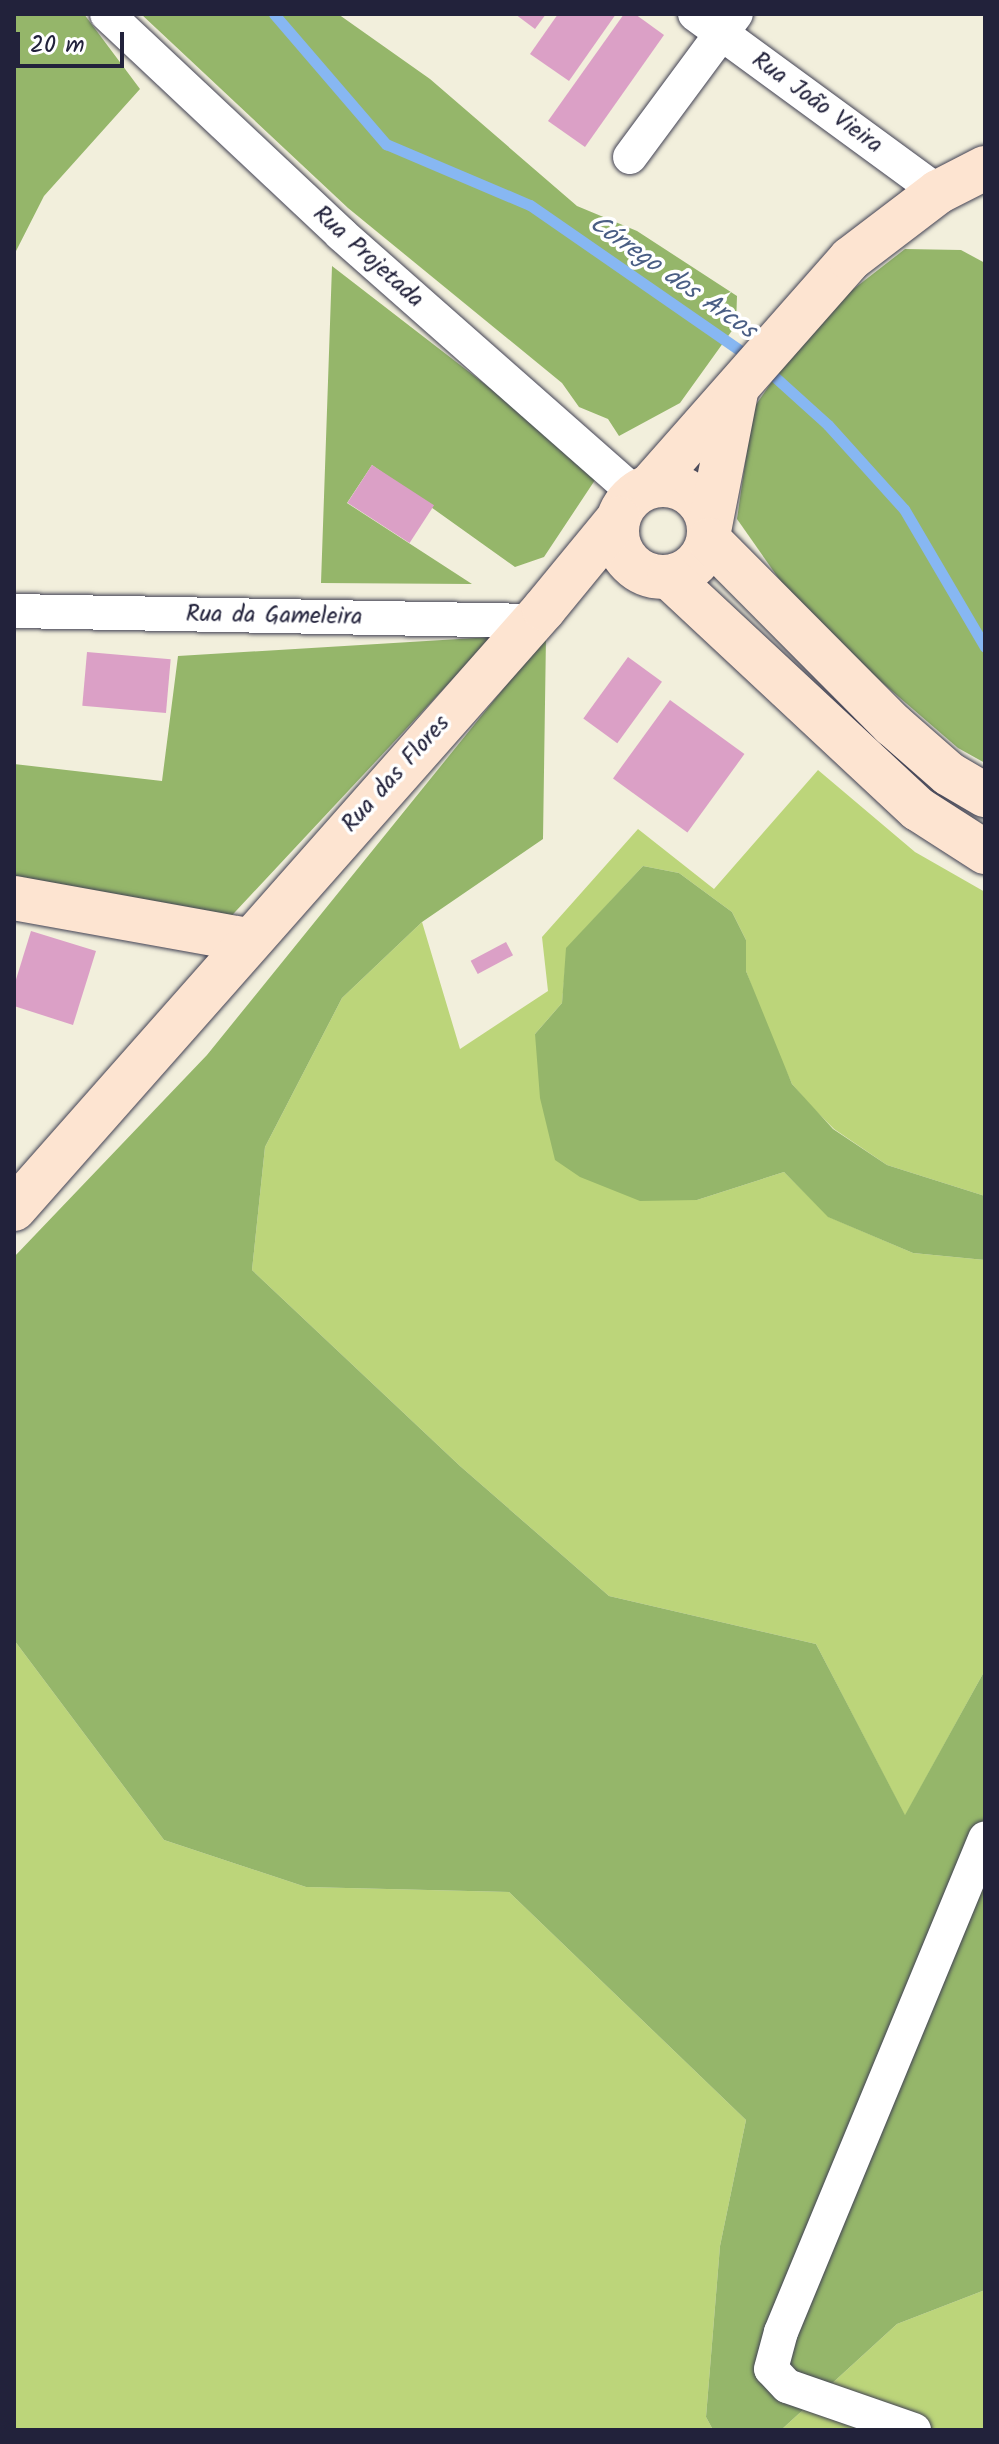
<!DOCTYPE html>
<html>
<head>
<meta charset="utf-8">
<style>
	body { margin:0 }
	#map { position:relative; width:999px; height:2444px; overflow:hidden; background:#f2efdc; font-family:Kalam,sans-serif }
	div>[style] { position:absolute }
	.green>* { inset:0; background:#bcd57a }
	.forest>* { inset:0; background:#95b66a }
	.stream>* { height:11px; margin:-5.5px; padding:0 5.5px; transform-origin:5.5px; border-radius:5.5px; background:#87b7f2 }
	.building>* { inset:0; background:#dba0c6; transform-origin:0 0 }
	.roads { filter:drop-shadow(0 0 2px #414153) drop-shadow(0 0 2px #414153) }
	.street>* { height:34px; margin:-17px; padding:0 17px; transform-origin:17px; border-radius:17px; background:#fff }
	.secondary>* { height:44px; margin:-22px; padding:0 22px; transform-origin:22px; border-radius:22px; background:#fde4d1 }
	.secondary>.ring { margin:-22px; padding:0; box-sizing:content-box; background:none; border:44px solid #fde4d1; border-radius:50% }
	span { translate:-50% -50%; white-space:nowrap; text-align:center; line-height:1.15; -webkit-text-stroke:7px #fff; paint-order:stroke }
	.street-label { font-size:24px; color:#22223b }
	.water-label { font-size:26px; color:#4a5e84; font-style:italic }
	.frame { position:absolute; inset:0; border:16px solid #22223b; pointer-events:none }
	.scale { position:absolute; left:16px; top:32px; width:108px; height:36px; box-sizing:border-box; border:4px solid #22223b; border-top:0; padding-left:10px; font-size:24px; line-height:28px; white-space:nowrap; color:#22223b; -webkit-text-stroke:6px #fff; paint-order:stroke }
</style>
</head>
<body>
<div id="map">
	<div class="green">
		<i style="clip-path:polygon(818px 770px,915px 852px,985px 892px,985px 1196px,887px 1165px,834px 1129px,812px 1107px,792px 1084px,767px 1028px,746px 971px,746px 940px,732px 912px,679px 873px,643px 866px,567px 948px,562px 1003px,535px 1034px,697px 1200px,784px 1172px,829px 1217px,913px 1253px,985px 1260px,985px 1670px,905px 1816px,816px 1644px,609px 1596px,460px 1466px,252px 1270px,265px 1147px,342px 998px,422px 922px,460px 1049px,548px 991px,542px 937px,638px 829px,714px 889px)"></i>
		<i style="clip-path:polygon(14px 1640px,164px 1840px,306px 1887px,509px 1892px,746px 2120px,720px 2246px,706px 2417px,713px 2430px,14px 2430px)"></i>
		<i style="clip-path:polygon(985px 2290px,985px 2430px,781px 2430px,897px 2324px)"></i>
	</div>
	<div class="forest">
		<i style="clip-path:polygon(14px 14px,84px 14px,140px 89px,44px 196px,14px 255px)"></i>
		<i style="clip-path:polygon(141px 14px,338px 14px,430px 79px,577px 206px,637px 231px,737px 296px,736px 325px,680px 403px,619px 436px,608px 419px,579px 407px,562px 383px,348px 208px)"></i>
		<i style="clip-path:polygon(905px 249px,961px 250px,985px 263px,985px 763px,958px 748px,805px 616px,737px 519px,753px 409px,815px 319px)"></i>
		<i style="clip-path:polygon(332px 266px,521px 412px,595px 480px,544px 557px,515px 567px,372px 465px,347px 503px,472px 584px,321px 583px)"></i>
		<i style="clip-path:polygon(546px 636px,543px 839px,422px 922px,342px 998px,265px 1147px,252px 1270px,460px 1466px,609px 1596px,816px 1644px,905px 1815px,985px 1670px,985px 2290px,897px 2324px,781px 2430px,713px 2430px,706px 2417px,720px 2246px,746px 2120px,509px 1892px,306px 1887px,164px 1840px,14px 1640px,14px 1257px,207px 1055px)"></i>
		<i style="clip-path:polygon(492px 637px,222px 926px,14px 881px,14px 764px,162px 781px,178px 656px)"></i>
		<i style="clip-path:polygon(643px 866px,679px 873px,732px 912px,746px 940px,746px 971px,792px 1084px,833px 1129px,887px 1165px,985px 1196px,985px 1260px,913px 1253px,828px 1217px,784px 1172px,697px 1200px,640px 1201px,580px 1177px,555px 1160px,540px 1098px,535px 1034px,562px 1003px,566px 948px)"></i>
	</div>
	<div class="stream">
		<i style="left:274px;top:14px;width:172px;rotate:49.3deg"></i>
		<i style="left:386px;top:144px;width:156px;rotate:23deg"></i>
		<i style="left:530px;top:205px;width:269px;rotate:34.7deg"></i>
		<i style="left:765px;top:368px;width:85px;rotate:42.1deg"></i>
		<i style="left:828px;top:425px;width:113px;rotate:47.9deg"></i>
		<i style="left:904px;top:509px;width:160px;rotate:59.6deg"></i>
	</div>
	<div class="building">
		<i style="clip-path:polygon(515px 14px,546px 14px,535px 29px)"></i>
		<i style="clip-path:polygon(558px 14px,616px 14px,569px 81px,530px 54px)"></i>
		<i style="clip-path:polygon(624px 14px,635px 14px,664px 35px,585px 147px,548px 121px)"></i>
		<i style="left:372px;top:465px;width:74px;height:45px;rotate:33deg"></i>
		<i style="left:87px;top:652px;width:84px;height:54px;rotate:5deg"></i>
		<i style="left:628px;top:657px;width:42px;height:76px;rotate:36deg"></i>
		<i style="left:670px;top:700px;width:92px;height:97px;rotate:36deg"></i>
		<i style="clip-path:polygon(31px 931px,96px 951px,73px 1025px,14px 1006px,14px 986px)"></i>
		<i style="left:506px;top:942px;width:15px;height:40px;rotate:62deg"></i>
	</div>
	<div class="roads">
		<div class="street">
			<i style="left:107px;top:14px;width:321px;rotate:43.2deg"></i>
			<i style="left:341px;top:234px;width:392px;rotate:41.4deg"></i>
			<i style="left:695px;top:14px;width:301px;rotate:36.2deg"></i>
			<i style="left:630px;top:157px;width:178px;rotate:-53.5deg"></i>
			<i style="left:14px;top:611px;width:519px;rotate:1.1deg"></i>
			<i style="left:914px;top:2430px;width:134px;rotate:-160.9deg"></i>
			<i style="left:787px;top:2386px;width:23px;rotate:-133deg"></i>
			<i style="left:771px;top:2369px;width:38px;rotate:-75deg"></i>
			<i style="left:781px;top:2332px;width:534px;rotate:-67.52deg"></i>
		</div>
		<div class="secondary">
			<i class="ring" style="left:617px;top:485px;width:48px;height:48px"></i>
			<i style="left:650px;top:486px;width:303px;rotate:-48.6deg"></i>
			<i style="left:850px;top:259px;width:111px;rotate:-37.3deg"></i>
			<i style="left:938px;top:192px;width:53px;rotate:-27.1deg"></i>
			<i style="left:710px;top:526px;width:136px;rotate:-79deg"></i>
			<i style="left:709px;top:540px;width:261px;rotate:45.2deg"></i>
			<i style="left:893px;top:725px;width:74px;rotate:41.2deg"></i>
			<i style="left:949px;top:774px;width:42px;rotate:30.3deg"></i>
			<i style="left:669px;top:577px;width:340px;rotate:43deg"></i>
			<i style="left:918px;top:809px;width:80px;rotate:32.7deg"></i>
			<i style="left:14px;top:898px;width:238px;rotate:10.2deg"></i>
			<i style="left:14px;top:1209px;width:801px;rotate:-48.54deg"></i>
			<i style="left:544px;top:609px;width:117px;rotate:-50.6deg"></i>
		</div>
	</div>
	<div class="street-label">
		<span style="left:817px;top:103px;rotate:36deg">Rua João Vieira</span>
		<span style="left:368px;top:257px;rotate:42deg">Rua Projetada</span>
		<span style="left:274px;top:616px;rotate:1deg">Rua da Gameleira</span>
		<span style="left:396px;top:774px;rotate:-48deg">Rua das Flores</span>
	</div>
	<div class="water-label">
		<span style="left:672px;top:278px;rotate:35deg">Córrego dos Arcos</span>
	</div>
	<div class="frame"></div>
	<div class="scale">20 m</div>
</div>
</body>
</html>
